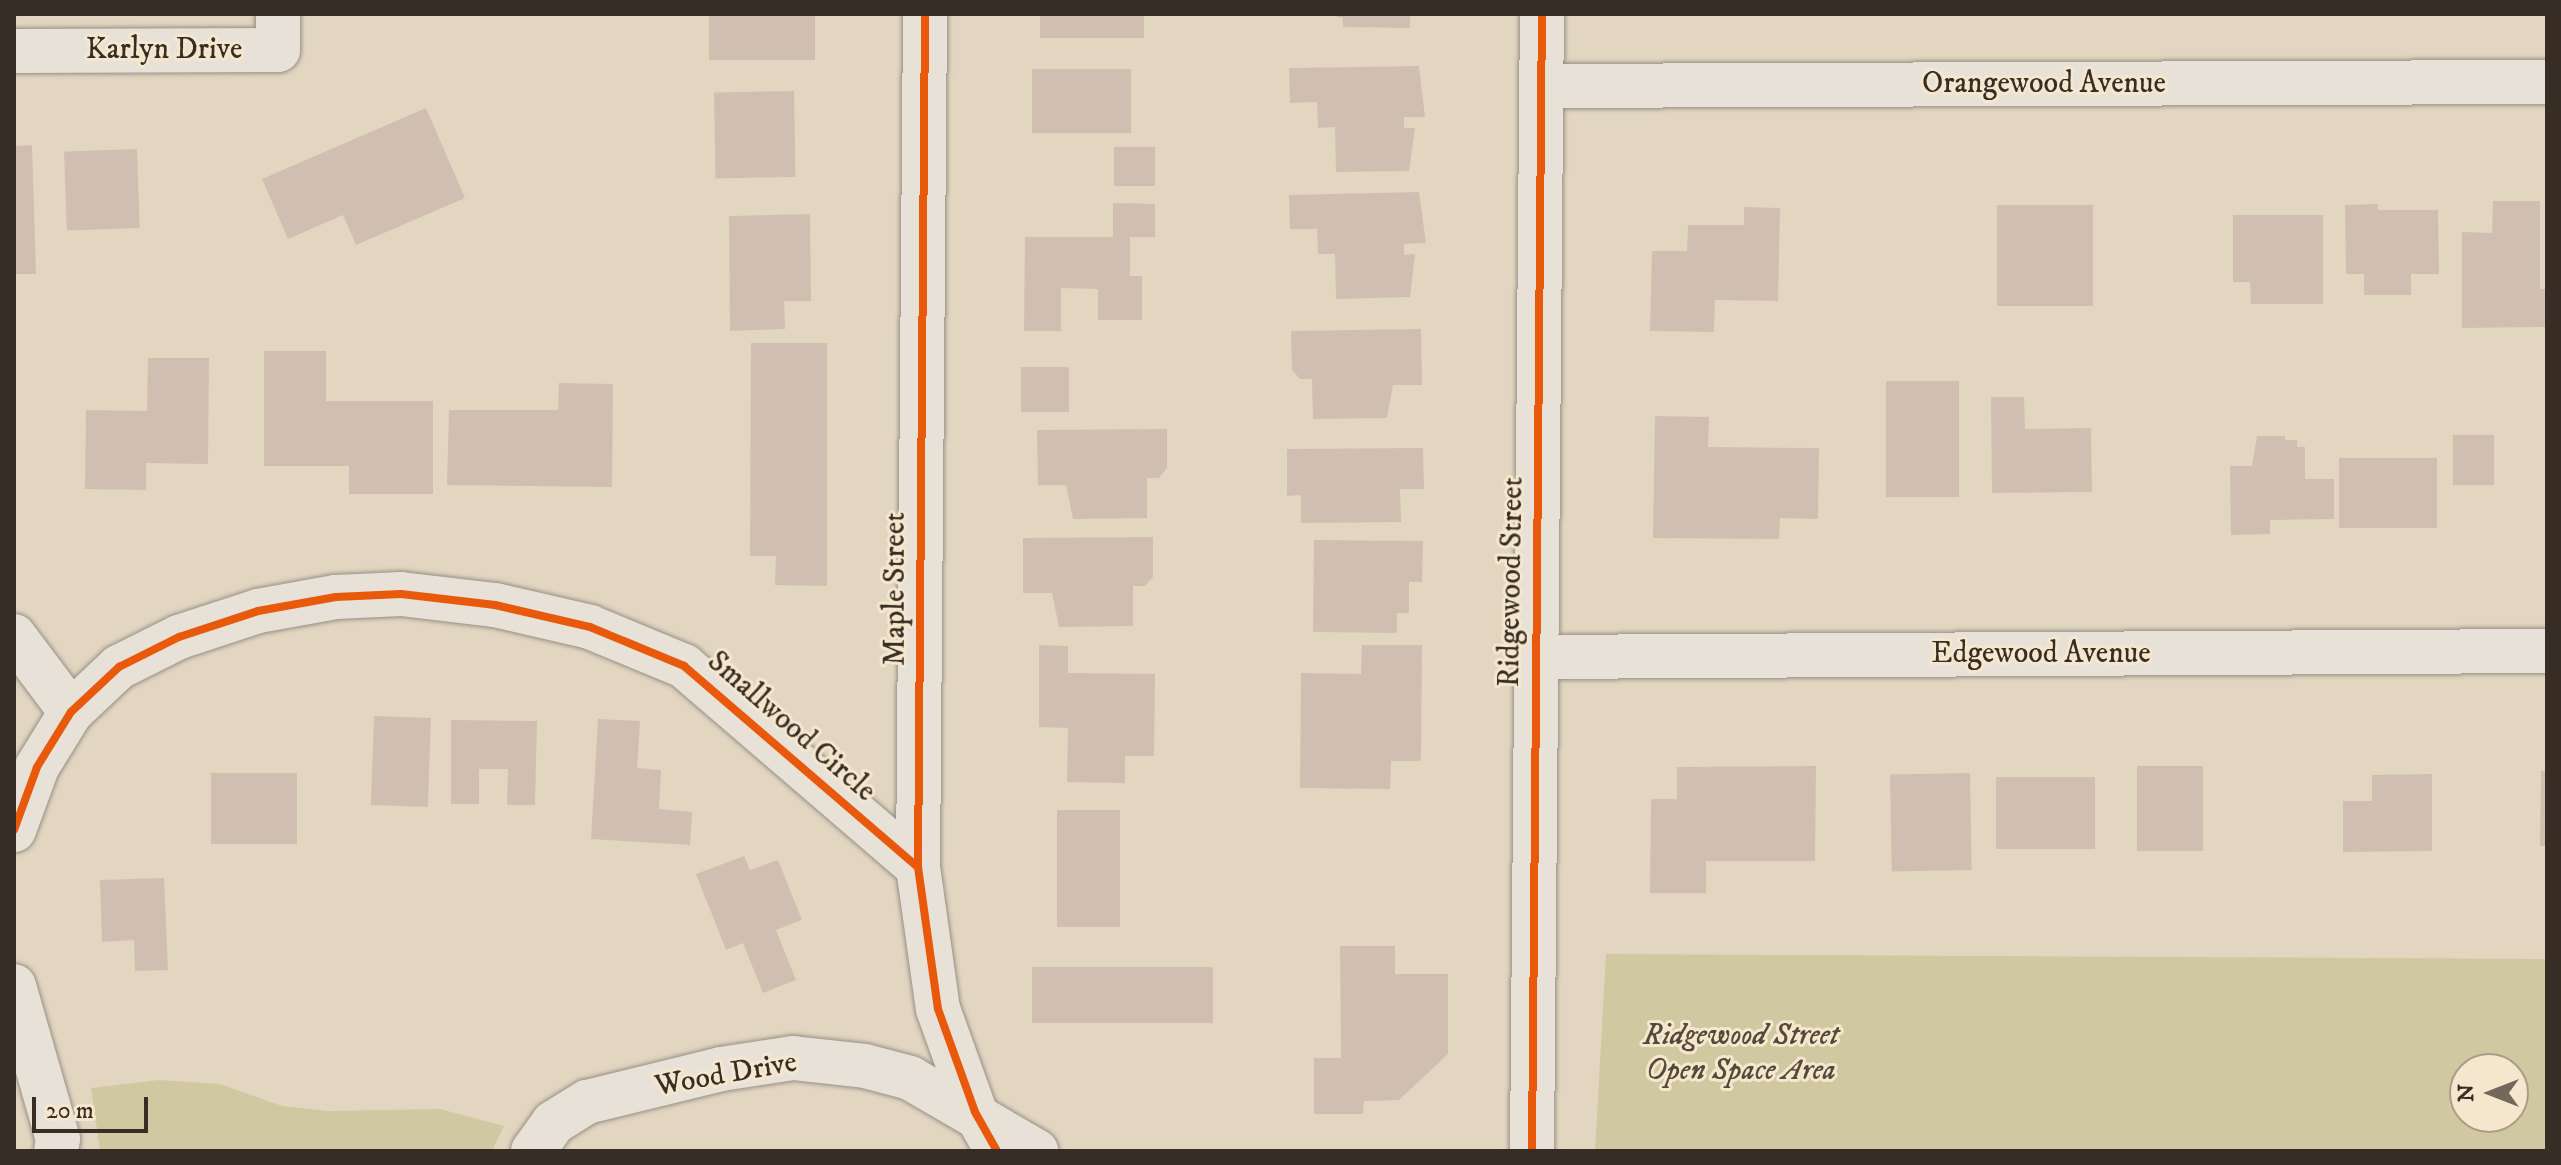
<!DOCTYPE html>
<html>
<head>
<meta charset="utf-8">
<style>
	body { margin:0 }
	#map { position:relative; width:2561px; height:1165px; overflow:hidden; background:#e2d6c1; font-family:"IM FELL DW Pica",serif }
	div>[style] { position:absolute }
	.green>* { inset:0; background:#d0c8a1 }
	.building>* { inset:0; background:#d0bfb0; transform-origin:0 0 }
	.roads { filter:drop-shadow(0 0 2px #989084) drop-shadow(0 0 2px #989084) }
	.minor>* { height:44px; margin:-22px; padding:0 22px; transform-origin:22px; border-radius:22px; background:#e7e1d7 }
	.cycleway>* { height:8px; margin:-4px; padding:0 4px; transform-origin:4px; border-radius:4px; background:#e8590c }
	span { translate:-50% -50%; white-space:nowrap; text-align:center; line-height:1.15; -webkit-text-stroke:6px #f5e7ce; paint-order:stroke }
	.street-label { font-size:30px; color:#382d25 }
	.park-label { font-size:30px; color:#544a39; font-style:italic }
	.frame { position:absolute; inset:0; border:16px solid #382d25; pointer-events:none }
	.north { position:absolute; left:2449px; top:1053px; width:80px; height:80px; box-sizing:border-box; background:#f5e7ce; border:2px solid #a99d8a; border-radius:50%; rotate:270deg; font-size:22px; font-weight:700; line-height:32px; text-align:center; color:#382d25 }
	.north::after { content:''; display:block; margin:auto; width:28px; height:36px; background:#74685c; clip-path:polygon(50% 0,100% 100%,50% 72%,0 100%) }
	.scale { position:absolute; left:32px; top:1097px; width:116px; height:36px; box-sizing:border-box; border:4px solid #382d25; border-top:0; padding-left:10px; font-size:24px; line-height:28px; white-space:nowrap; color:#382d25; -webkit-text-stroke:6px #f5e7ce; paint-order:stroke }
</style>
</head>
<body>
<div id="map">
	<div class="green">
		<i style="clip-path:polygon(evenodd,1606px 954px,2547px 959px,2547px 1151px,1595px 1151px,1606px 954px,2465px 1069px,2513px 1069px,2513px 1117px,2465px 1117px,2465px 1069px)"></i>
		<i style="clip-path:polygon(159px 1080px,220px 1084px,282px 1106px,328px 1111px,440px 1109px,504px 1126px,492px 1151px,100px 1151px,91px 1088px)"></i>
	</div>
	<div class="building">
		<i style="left:709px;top:14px;width:106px;height:46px"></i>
		<i style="left:1040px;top:14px;width:104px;height:24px"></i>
		<i style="clip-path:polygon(1324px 14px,1410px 14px,1410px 28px,1343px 27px,1343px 18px)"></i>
		<i style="clip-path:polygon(1419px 66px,1425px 117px,1404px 117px,1404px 128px,1415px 128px,1409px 171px,1336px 172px,1335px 127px,1318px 128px,1317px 102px,1290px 103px,1289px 68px)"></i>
		<i style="left:1131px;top:69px;width:64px;height:99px;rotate:90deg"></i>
		<i style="left:794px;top:91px;width:86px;height:80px;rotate:89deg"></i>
		<i style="clip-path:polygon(426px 108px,465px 198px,356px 245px,343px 215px,288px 239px,262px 179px)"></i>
		<i style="clip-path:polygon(32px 145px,36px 274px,14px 274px,14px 146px)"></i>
		<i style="left:1114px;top:147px;width:41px;height:39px"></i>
		<i style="left:137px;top:149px;width:79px;height:73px;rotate:88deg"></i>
		<i style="clip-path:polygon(1419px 192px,1426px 243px,1404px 244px,1404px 255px,1415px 254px,1410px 297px,1336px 299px,1335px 254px,1318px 254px,1317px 229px,1290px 229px,1289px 195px)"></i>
		<i style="clip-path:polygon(2493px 201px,2540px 201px,2540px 289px,2547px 289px,2547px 327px,2462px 328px,2462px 232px,2492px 233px)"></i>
		<i style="clip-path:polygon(1113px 203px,1155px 204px,1155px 237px,1130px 237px,1130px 276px,1142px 276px,1142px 320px,1098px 320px,1098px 289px,1061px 288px,1061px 331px,1024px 331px,1025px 237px,1113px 237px)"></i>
		<i style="clip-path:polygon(2378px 204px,2378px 210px,2438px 210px,2439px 274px,2411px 274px,2411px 295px,2364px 295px,2364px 274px,2346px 274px,2345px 205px)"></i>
		<i style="left:1997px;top:205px;width:96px;height:101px"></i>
		<i style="clip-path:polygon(1744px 207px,1780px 208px,1778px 301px,1715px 300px,1714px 332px,1650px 331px,1652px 251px,1687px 251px,1688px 225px,1744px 225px)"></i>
		<i style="clip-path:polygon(810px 214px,811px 301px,784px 301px,785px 329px,730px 331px,729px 216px)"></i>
		<i style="clip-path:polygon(2233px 215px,2323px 215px,2323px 304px,2251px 304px,2250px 282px,2233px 282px)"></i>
		<i style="clip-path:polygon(1421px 329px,1422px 385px,1393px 385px,1387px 418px,1313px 419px,1312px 379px,1300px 379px,1292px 370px,1291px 331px)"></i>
		<i style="clip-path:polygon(751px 343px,827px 343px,827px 586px,775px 585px,776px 556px,750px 556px)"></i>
		<i style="clip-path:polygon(264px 351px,326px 351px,326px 401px,433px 401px,433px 494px,349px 494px,349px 466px,264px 466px)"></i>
		<i style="clip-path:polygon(148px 358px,209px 358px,208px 464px,146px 463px,146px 490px,85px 489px,86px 410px,147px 411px)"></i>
		<i style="left:1021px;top:367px;width:48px;height:45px"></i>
		<i style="left:1959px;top:381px;width:116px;height:73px;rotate:90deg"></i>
		<i style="clip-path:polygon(559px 383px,613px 384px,612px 487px,447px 485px,449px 410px,558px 410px)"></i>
		<i style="clip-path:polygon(1991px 397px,2024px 397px,2025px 429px,2091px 428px,2092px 492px,1992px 493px)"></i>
		<i style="clip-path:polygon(1655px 416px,1709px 417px,1708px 447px,1819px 448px,1818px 519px,1780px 518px,1779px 539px,1653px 538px)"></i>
		<i style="clip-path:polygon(1167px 429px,1167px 468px,1159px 478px,1147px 478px,1147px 518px,1073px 519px,1066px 485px,1038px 485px,1037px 430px)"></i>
		<i style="left:2453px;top:435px;width:41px;height:50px"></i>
		<i style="clip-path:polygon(2257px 436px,2285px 436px,2285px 440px,2297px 440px,2297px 447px,2305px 447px,2305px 479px,2334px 479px,2334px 519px,2270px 520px,2270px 534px,2231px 535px,2230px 466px,2252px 466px)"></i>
		<i style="clip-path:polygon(1423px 448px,1424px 489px,1400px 489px,1401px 522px,1301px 523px,1301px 495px,1287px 496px,1287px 449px)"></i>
		<i style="left:2339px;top:458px;width:98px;height:70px"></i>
		<i style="clip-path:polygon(1153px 537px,1153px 577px,1145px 586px,1133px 586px,1133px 626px,1059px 627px,1052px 593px,1023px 593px,1023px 538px)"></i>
		<i style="clip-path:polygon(1314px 540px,1423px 541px,1422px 582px,1409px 582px,1409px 613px,1397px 613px,1397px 633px,1313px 632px)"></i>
		<i style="clip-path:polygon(1039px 645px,1068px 646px,1068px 673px,1155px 674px,1154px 756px,1125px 756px,1125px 783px,1067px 782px,1068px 728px,1039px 727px)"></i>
		<i style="clip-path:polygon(1362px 645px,1422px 645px,1421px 761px,1391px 761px,1390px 789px,1300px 788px,1301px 673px,1361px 674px)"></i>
		<i style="left:374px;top:716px;width:57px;height:89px;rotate:2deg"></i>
		<i style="clip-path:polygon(598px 719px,640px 721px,637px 768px,661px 770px,659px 809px,692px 812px,690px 845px,591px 839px)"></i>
		<i style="clip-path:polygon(451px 720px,537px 721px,535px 805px,507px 805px,508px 769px,479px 769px,479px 804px,451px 804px)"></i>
		<i style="clip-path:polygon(1816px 766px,1815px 861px,1706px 861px,1706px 893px,1650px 893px,1651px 799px,1677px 799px,1677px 767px)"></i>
		<i style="left:2137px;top:766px;width:66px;height:85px"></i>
		<i style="clip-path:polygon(2541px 771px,2547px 771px,2547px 846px,2540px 846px)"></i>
		<i style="left:211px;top:773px;width:86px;height:71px"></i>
		<i style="left:1970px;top:773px;width:97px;height:80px;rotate:89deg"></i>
		<i style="clip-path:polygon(2432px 774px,2432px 851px,2343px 852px,2343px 801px,2372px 801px,2372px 775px)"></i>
		<i style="left:1996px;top:777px;width:99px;height:72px"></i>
		<i style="left:1057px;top:810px;width:63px;height:117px"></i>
		<i style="clip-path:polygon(744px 856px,750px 870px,778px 860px,802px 920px,776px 930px,796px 980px,763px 993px,743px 943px,726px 950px,696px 874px)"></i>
		<i style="clip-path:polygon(164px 878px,168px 970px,135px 971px,134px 940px,102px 942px,100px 880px)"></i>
		<i style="clip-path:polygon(1340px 946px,1395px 946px,1395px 974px,1448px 974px,1448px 1054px,1399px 1100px,1364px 1101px,1363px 1114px,1314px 1114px,1314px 1058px,1341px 1058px)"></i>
		<i style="left:1213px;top:967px;width:56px;height:181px;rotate:90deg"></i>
	</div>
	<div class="roads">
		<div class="minor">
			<i style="left:925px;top:14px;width:853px;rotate:90.47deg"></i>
			<i style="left:918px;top:867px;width:143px;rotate:82deg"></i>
			<i style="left:938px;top:1009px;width:109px;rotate:70.2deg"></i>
			<i style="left:975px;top:1112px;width:45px;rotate:60.6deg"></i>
			<i style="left:14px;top:51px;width:264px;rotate:-0.2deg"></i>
			<i style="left:278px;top:50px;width:36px;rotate:-90deg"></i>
			<i style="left:1541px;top:86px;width:1006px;rotate:-0.23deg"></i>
			<i style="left:14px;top:636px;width:95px;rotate:53.1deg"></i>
			<i style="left:1535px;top:657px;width:1012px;rotate:-0.34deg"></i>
			<i style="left:14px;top:830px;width:67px;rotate:-69.9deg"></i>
			<i style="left:37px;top:767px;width:65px;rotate:-58.3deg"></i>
			<i style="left:71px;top:712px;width:66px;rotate:-43.2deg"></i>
			<i style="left:119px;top:667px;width:67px;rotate:-26.6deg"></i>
			<i style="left:179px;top:637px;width:83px;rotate:-18.2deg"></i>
			<i style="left:258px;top:611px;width:79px;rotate:-10.2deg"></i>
			<i style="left:336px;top:597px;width:65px;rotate:-2.6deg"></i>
			<i style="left:401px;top:594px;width:95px;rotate:6.7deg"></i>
			<i style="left:495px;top:605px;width:98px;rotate:13deg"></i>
			<i style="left:590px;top:627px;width:102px;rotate:22.5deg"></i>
			<i style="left:684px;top:666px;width:308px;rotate:40.7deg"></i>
			<i style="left:14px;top:986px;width:159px;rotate:74deg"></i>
			<i style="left:58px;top:1139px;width:12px;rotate:99deg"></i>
			<i style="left:533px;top:1151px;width:34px;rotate:-54deg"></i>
			<i style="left:553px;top:1123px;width:40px;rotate:-32deg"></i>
			<i style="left:587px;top:1102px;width:138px;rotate:-13.8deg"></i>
			<i style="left:721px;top:1069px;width:73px;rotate:-8.7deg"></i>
			<i style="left:793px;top:1058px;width:72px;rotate:6.3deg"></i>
			<i style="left:865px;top:1066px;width:47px;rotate:14.9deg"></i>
			<i style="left:910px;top:1078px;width:146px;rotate:30.1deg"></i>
			<i style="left:1532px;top:1151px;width:1137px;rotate:-89.5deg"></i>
		</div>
	</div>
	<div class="cycleway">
		<i style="left:925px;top:14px;width:853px;rotate:90.47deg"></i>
		<i style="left:918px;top:867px;width:143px;rotate:82deg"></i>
		<i style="left:938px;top:1009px;width:109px;rotate:70.2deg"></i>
		<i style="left:975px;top:1112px;width:45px;rotate:60.6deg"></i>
		<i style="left:14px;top:830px;width:67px;rotate:-69.9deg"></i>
		<i style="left:37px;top:767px;width:65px;rotate:-58.3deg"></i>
		<i style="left:71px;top:712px;width:66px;rotate:-43.2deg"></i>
		<i style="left:119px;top:667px;width:67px;rotate:-26.6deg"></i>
		<i style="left:179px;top:637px;width:83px;rotate:-18.2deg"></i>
		<i style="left:258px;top:611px;width:79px;rotate:-10.2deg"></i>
		<i style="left:336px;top:597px;width:65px;rotate:-2.6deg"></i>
		<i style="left:401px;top:594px;width:95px;rotate:6.7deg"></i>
		<i style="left:495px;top:605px;width:98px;rotate:13deg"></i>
		<i style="left:590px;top:627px;width:102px;rotate:22.5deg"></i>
		<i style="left:684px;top:666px;width:308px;rotate:40.7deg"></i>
		<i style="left:1532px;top:1151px;width:1137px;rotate:-89.5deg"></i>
	</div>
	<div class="street-label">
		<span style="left:164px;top:50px">Karlyn Drive</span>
		<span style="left:2044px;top:84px">Orangewood Avenue</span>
		<span style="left:1512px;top:582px;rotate:-89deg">Ridgewood Street</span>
		<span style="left:896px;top:589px;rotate:-90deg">Maple Street</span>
		<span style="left:2041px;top:654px">Edgewood Avenue</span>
		<span style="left:791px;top:727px;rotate:41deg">Smallwood Circle</span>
		<span style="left:726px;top:1075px;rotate:-10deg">Wood Drive</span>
	</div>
	<div class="park-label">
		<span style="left:1741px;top:1053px">Ridgewood Street<br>Open Space Area</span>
	</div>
	<div class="frame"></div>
	<div class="north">N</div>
	<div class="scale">20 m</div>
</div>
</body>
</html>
